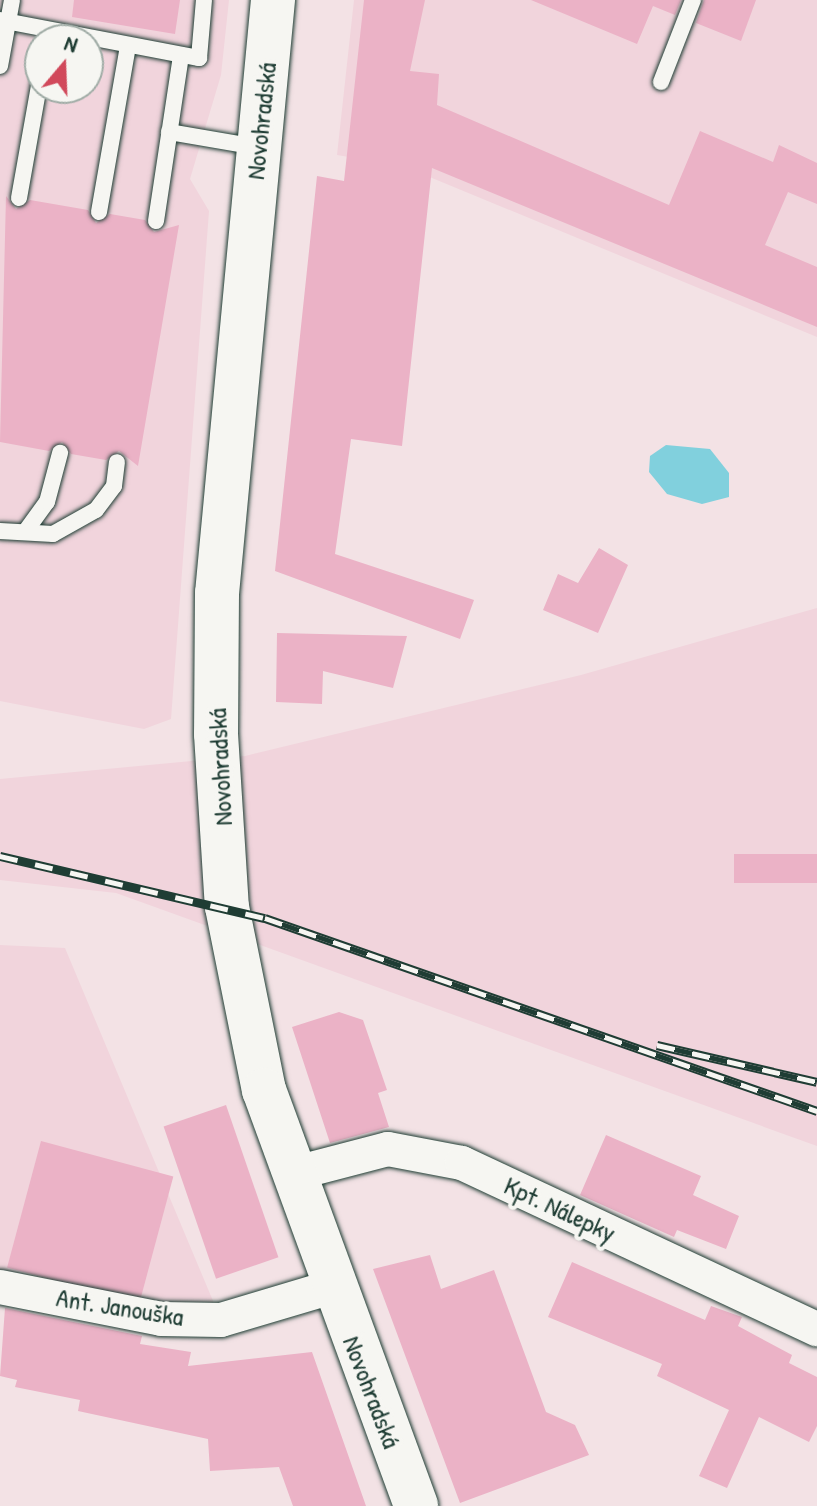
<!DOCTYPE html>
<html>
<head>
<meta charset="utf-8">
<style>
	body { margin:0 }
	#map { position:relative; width:817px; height:1506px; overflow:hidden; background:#f3e2e5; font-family:"Patrick Hand",sans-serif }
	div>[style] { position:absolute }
	.built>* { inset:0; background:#f1d4dc }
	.water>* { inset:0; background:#81d0dd }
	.building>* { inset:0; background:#ebb2c6; transform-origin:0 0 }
	.roads { filter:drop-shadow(0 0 2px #1f3d34) drop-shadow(0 0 2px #1f3d34) }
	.lane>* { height:16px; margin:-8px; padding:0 8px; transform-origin:8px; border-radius:8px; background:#f6f6f2 }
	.street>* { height:34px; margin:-17px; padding:0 17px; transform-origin:17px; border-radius:17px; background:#f6f6f2 }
	.secondary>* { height:44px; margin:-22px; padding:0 22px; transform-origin:22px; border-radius:22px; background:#f6f6f2 }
	.rail>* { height:9px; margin-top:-4.5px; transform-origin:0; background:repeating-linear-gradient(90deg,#f6f6f2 0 18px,#1f3d34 0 36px); box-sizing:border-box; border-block:2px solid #1f3d34 }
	span { translate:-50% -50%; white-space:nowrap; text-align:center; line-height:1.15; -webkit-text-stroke:8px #f6f6f2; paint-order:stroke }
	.street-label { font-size:26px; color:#1f3d34 }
	.north { position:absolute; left:24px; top:24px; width:80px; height:80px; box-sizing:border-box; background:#f6f6f2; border:2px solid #a0aca6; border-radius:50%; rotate:19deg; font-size:22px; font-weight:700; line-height:32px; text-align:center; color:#1f3d34 }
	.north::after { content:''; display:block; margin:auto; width:28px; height:36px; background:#d1495b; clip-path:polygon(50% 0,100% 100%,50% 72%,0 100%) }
</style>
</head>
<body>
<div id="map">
	<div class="built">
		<i style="clip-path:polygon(evenodd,0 0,229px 0,221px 75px,190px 179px,209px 211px,171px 719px,144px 729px,0 701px,0 0,40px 40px,88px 40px,88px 88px,40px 88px,40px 40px)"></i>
		<i style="clip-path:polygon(354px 0,817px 0,817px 337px,403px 166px,337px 155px)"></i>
		<i style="clip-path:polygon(817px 608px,817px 1146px,116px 893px,0 880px,0 779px,245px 756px,581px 675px)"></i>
		<i style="clip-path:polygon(0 945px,65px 948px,221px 1320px,0 1287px)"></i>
	</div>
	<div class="water">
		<i style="clip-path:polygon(666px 445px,710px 449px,729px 473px,729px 497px,702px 504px,667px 494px,649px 472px,650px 456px)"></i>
	</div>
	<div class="building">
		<i style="clip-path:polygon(74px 0,180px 0,175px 34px,72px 17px)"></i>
		<i style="clip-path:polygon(364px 0,425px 0,410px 71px,439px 74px,437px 105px,669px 205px,700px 131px,773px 162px,779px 145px,817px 163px,817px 204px,788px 192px,765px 245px,817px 267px,817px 327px,432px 168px,402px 446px,351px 439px,335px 554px,474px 600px,460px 639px,275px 571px,317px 176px,344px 181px)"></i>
		<i style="clip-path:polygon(531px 0,681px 0,675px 15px,653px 6px,637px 44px)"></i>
		<i style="clip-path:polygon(704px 0,756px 0,741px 41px,696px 23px)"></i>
		<i style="clip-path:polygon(6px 196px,16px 209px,30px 200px,88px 210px,96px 223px,110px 214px,145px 220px,154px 232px,179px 225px,138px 466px,119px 451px,106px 460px,71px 454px,62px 442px,49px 451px,0 442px)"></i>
		<i style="clip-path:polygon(599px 548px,628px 565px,598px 633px,543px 610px,558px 574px,578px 583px)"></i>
		<i style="clip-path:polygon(277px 633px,407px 636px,393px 688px,323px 671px,322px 704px,276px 702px)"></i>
		<i style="left:817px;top:854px;width:29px;height:83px;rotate:90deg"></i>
		<i style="clip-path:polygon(339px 1012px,363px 1020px,387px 1090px,378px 1093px,389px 1127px,330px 1143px,292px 1027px)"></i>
		<i style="left:226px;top:1105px;width:161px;height:66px;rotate:71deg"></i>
		<i style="clip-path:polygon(606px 1135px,701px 1176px,693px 1195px,739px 1216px,726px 1249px,677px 1230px,674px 1237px,580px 1195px)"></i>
		<i style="left:41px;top:1141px;width:137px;height:131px;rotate:15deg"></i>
		<i style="clip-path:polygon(430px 1255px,441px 1289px,494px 1270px,546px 1412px,575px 1425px,589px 1455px,460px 1503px,373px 1269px)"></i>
		<i style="clip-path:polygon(572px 1262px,705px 1320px,711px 1306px,742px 1317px,738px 1326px,792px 1355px,789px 1363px,817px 1377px,817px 1426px,809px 1442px,759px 1417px,727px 1488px,699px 1476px,729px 1410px,657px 1376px,662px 1364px,548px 1317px)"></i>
		<i style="clip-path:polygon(5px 1308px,142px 1336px,140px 1344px,191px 1352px,188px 1366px,312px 1352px,366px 1506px,293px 1506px,279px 1467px,210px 1471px,208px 1439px,78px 1411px,80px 1400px,15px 1387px,17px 1380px,0 1376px)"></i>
	</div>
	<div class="roads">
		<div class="lane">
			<i style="left:0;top:20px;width:203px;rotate:10.8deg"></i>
			<i style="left:199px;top:58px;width:58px;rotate:-85.1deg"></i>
			<i style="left:0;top:66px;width:67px;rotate:-79.7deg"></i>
			<i style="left:661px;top:82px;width:88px;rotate:-68.7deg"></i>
			<i style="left:169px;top:132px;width:89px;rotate:9.7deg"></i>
			<i style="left:19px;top:198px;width:120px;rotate:-79.9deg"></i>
			<i style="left:99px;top:212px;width:169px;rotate:-80.1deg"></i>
			<i style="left:156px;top:221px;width:168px;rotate:-81.4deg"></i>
			<i style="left:0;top:531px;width:53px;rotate:3.2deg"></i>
			<i style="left:53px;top:534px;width:49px;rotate:-29.2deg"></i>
			<i style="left:96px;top:510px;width:30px;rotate:-53deg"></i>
			<i style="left:114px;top:486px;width:24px;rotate:-83deg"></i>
			<i style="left:25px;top:532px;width:37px;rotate:-54deg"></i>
			<i style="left:47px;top:502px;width:51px;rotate:-75.1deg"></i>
		</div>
		<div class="street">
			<i style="left:292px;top:1174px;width:99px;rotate:-14.6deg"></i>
			<i style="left:388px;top:1149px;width:75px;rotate:10.7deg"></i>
			<i style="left:462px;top:1163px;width:392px;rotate:25.1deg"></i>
			<i style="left:0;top:1287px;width:164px;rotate:11.2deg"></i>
			<i style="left:161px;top:1319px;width:60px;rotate:1deg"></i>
			<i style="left:221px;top:1320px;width:116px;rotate:-16.6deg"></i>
		</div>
		<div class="secondary">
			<i style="left:273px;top:0;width:596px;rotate:95.39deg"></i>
			<i style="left:217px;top:593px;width:141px;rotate:90.4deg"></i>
			<i style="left:216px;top:734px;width:173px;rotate:86.4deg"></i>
			<i style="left:227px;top:907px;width:187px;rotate:78.6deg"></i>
			<i style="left:264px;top:1090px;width:443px;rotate:69.9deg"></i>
		</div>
	</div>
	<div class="rail">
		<i style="left:0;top:856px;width:272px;rotate:13.2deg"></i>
		<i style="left:265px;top:918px;width:585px;rotate:19.27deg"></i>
		<i style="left:657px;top:1045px;width:164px;rotate:13deg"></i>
	</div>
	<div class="street-label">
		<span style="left:261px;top:121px;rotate:-84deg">Novohradská</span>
		<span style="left:220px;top:767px;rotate:-93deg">Novohradská</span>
		<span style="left:560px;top:1209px;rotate:25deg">Kpt. Nálepky</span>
		<span style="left:120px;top:1307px;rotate:9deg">Ant. Janouška</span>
		<span style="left:372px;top:1392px;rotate:69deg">Novohradská</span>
	</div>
	<div class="north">N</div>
</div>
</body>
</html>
